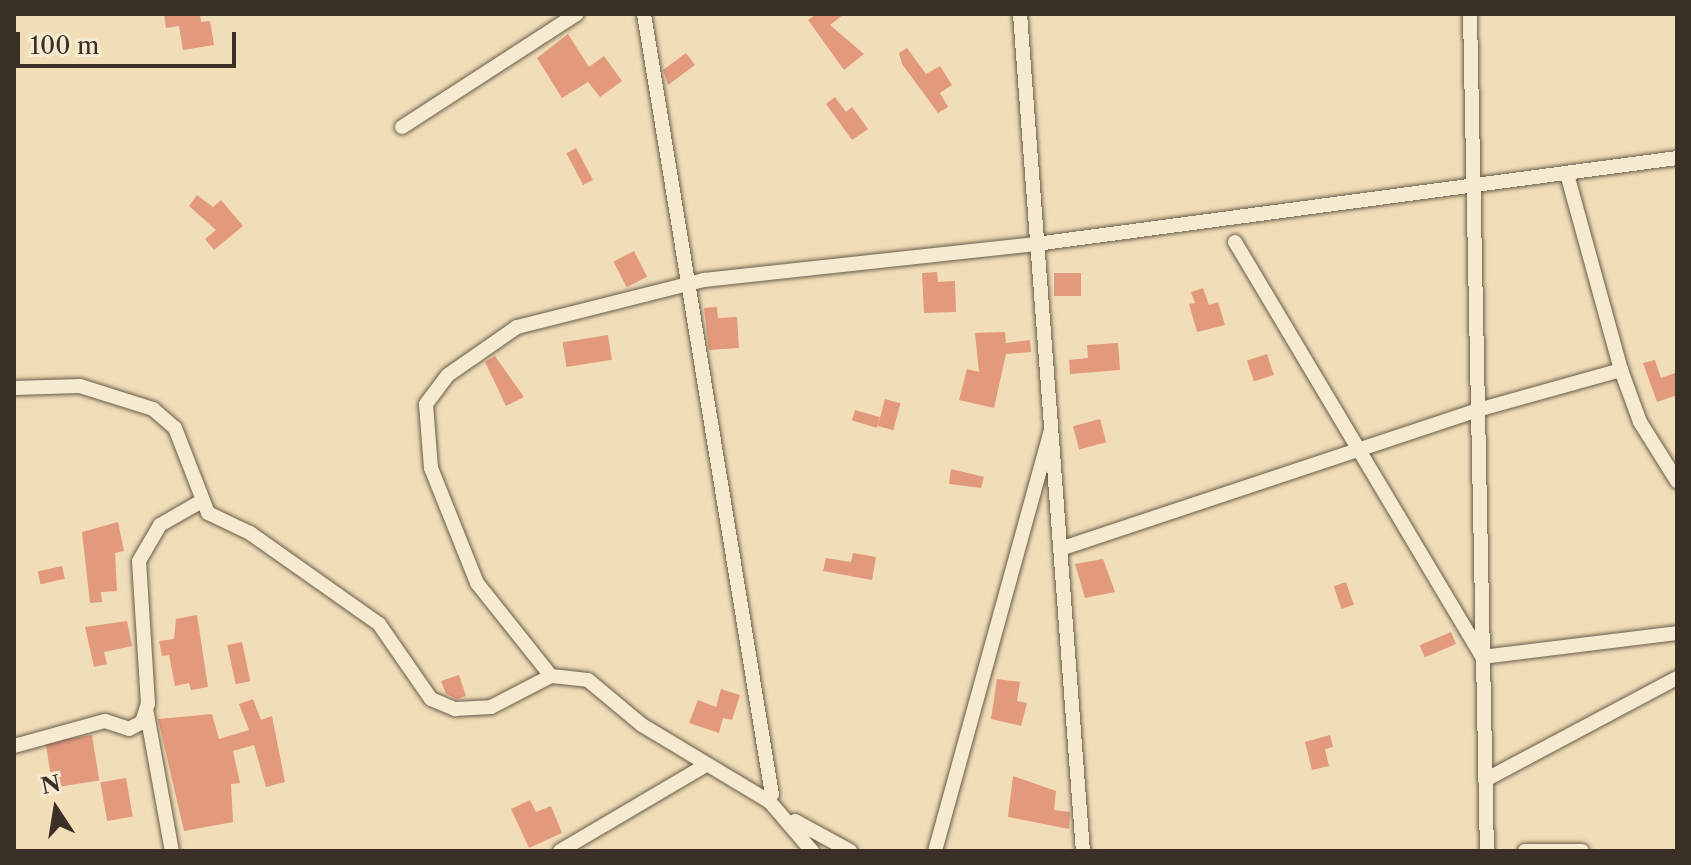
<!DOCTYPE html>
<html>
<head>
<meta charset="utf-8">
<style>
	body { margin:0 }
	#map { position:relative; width:1691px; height:865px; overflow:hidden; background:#f1deb8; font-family:"Libre Caslon Text",serif }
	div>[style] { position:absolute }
	.building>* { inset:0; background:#e3997c; transform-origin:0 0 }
	.roads { filter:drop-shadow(0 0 2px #685c4a) drop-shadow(0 0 2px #685c4a) }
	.minor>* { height:14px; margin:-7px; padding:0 7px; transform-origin:7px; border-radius:7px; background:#f6ead1 }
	span { translate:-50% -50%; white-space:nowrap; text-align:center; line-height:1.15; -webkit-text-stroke:6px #f6ead1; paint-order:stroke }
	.frame { position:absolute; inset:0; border:16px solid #3a3026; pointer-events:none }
	.north { position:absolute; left:16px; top:769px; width:80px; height:80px; -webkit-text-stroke:6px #f6ead1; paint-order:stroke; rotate:348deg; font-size:22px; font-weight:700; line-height:32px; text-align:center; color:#3a3026 }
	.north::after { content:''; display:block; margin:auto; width:28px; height:36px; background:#3a3026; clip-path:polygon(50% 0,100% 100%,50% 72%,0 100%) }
	.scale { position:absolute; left:16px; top:32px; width:220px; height:36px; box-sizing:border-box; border:4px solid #3a3026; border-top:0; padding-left:10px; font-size:24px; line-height:28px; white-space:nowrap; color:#3a3026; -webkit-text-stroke:6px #f6ead1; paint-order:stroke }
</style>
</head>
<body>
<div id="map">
	<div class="building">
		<i style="clip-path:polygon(164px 14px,200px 14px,201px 22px,210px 21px,214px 45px,183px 50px,179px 26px,166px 28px)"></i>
		<i style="clip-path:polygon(816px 14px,844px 14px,830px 25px,864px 54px,844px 70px,808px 20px)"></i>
		<i style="clip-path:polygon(568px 34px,589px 67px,604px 56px,622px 81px,600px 97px,588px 82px,562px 98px,537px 58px)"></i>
		<i style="clip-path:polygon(907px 48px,926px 74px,940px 66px,952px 85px,940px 93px,948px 107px,938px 113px,902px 64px,899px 53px)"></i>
		<i style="clip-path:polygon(686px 53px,695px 65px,668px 85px,663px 70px)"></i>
		<i style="clip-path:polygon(835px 97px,846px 112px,852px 107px,868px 129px,852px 140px,826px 104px)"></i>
		<i style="left:576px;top:148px;width:36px;height:11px;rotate:62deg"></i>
		<i style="clip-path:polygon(197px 195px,213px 207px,221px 200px,243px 226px,214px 250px,205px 239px,216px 230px,189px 206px)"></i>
		<i style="left:634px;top:251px;width:29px;height:23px;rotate:63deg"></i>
		<i style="clip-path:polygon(937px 272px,938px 282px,955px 281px,956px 312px,924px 313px,922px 273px)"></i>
		<i style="left:1054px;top:273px;width:27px;height:23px"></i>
		<i style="clip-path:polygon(1203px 288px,1209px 305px,1218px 302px,1225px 325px,1197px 332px,1189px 304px,1195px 303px,1191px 292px)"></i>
		<i style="clip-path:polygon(717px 307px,718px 318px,737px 317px,739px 348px,709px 350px,704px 308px)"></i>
		<i style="clip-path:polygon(1005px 332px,1006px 343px,1030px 340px,1031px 352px,1006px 354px,994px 408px,959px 400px,967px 369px,979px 372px,975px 333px)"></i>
		<i style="left:608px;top:335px;width:25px;height:46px;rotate:81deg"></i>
		<i style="clip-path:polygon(1118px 343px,1120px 370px,1070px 374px,1069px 360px,1088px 358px,1087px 345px)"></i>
		<i style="left:1267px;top:354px;width:22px;height:21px;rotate:72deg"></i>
		<i style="clip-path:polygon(495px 356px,524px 397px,506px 406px,485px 362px)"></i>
		<i style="clip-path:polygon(1655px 360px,1661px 378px,1675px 373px,1677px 379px,1677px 395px,1657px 402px,1643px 363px)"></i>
		<i style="left:885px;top:399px;width:16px;height:28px;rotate:15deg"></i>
		<i style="left:855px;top:410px;width:26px;height:11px;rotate:16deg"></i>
		<i style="left:1100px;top:419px;width:24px;height:28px;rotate:75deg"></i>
		<i style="clip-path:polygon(951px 469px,984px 477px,981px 488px,949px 484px)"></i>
		<i style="clip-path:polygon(118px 522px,124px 551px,115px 553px,117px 591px,101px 592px,102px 602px,90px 603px,82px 532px)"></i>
		<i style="clip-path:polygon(853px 553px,876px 557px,872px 580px,823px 571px,826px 558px,851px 562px)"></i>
		<i style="clip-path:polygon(1103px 559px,1115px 592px,1085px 598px,1075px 564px)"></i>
		<i style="left:62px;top:566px;width:13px;height:25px;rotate:77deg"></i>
		<i style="left:1346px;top:582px;width:24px;height:13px;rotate:71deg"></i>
		<i style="clip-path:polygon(197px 615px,208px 687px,191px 690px,189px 683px,175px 686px,169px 655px,162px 656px,159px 641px,174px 639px,176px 619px)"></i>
		<i style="clip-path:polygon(127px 621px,132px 646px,104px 652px,107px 664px,94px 667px,85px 627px)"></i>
		<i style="left:1451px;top:632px;width:13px;height:34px;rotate:67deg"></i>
		<i style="left:242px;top:642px;width:40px;height:15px;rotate:78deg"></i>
		<i style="clip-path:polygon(459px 675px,466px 696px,457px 699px,446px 694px,441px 681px)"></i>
		<i style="clip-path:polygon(997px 679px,1020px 682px,1017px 701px,1027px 703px,1021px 726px,991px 719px)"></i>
		<i style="clip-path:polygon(721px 689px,740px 695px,732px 720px,723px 718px,719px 733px,689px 723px,698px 700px,716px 707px)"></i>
		<i style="clip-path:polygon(253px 699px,261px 720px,272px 716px,285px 782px,266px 787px,254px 745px,233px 751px,240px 783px,231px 784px,233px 822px,184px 831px,158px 719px,212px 714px,219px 739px,249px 730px,239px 704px)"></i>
		<i style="left:92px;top:735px;width:46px;height:47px;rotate:81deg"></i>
		<i style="clip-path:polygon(1330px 735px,1333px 747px,1325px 749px,1329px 766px,1312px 770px,1305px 742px)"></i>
		<i style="clip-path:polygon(1013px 776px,1056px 791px,1054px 810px,1070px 812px,1069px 829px,1008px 817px)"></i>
		<i style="left:126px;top:778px;width:39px;height:26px;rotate:80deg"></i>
		<i style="clip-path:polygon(530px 800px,536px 812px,551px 806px,562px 833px,529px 848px,511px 809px)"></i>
	</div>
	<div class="roads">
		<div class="minor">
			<i style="left:644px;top:14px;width:791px;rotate:80.69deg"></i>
			<i style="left:1020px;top:14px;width:839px;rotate:85.7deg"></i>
			<i style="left:1470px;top:14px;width:837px;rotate:88.84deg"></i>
			<i style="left:402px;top:127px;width:208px;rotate:-32.9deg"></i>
			<i style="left:1567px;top:174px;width:203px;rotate:74.6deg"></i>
			<i style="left:1621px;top:370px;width:55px;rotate:69.9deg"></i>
			<i style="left:1640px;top:422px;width:70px;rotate:57.9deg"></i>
			<i style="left:1235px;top:242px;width:483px;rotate:59.2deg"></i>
			<i style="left:1482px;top:657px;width:196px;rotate:-7deg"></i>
			<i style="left:14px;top:388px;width:66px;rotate:-1.7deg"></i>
			<i style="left:80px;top:386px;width:77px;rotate:17.5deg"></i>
			<i style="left:153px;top:409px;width:29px;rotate:41deg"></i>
			<i style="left:175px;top:428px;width:91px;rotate:68.8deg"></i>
			<i style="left:208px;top:513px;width:47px;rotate:25.5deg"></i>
			<i style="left:250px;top:533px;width:158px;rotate:35.2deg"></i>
			<i style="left:379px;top:624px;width:91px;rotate:55.3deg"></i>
			<i style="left:431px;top:699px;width:26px;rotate:23deg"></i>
			<i style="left:455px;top:709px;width:36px;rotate:-3deg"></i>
			<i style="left:491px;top:707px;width:68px;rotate:-27.3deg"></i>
			<i style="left:551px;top:676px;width:37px;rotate:6deg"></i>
			<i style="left:588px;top:680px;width:70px;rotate:39.8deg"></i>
			<i style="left:642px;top:725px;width:149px;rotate:31deg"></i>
			<i style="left:770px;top:802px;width:65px;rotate:49.4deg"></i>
			<i style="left:1060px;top:549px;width:436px;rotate:-18.4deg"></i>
			<i style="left:1474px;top:411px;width:153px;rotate:-15.6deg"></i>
			<i style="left:551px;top:676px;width:119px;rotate:-128.5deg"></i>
			<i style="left:477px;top:583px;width:124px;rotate:-111.8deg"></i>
			<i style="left:431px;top:468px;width:64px;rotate:-94.5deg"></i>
			<i style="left:426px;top:404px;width:36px;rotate:-53deg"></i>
			<i style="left:448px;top:375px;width:84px;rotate:-34.8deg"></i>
			<i style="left:517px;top:327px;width:193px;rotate:-14.1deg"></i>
			<i style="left:704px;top:280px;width:334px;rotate:-6.2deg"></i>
			<i style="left:1036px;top:244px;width:647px;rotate:-7.64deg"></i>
			<i style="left:147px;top:714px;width:139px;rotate:79.7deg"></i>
			<i style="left:14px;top:746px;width:94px;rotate:-15.4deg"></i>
			<i style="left:105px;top:721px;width:25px;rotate:18deg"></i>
			<i style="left:129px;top:729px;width:15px;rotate:-28deg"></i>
			<i style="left:142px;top:722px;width:19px;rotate:-72deg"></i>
			<i style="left:148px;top:704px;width:143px;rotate:-93.6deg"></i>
			<i style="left:139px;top:561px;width:42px;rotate:-59.7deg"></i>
			<i style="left:160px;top:525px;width:46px;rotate:-29.9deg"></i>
			<i style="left:1485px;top:780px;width:217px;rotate:-28deg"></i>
			<i style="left:795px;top:821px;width:63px;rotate:28.6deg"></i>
			<i style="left:560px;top:851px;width:169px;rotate:-30.5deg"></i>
			<i style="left:935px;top:851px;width:433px;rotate:-74.6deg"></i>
			<i style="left:1525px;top:851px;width:57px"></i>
		</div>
	</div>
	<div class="frame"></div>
	<div class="north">N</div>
	<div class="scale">100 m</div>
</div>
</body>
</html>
